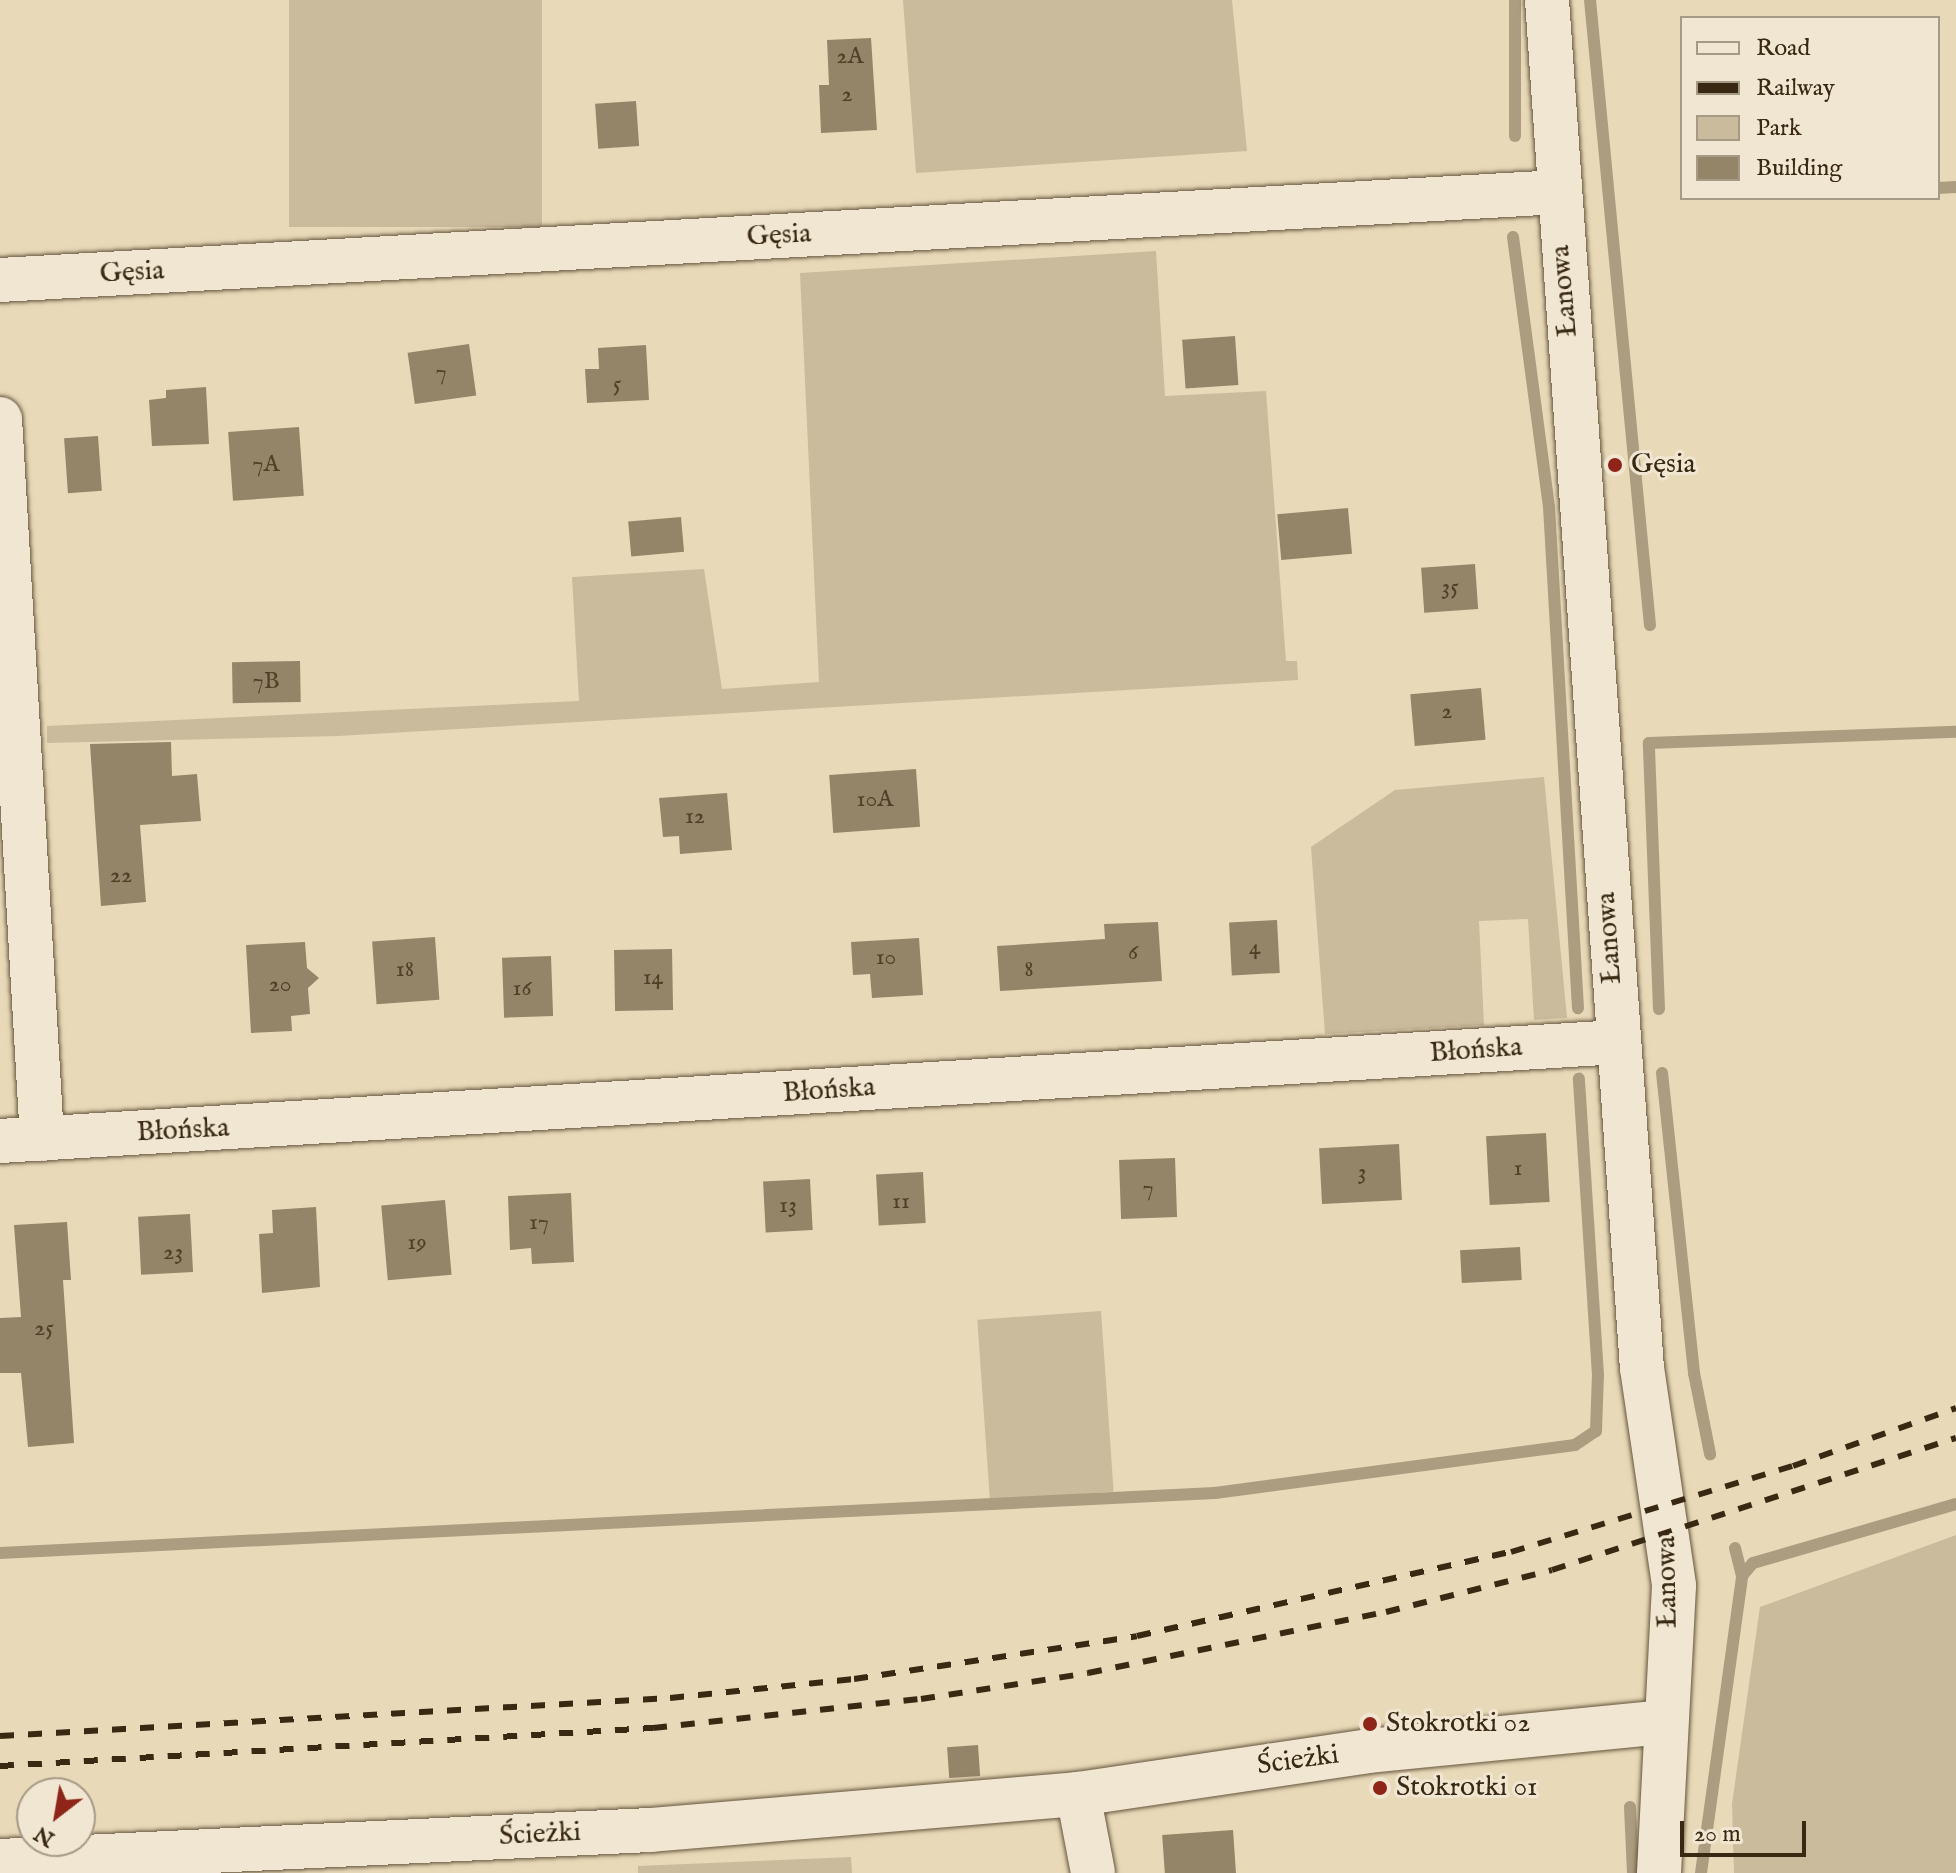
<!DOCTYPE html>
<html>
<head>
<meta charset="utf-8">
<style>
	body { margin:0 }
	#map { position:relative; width:1956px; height:1873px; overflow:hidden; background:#e8d9b8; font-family:"IM FELL English",serif }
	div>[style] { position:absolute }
	.green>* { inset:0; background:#cabb9c; transform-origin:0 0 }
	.stream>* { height:12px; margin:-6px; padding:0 6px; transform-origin:6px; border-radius:6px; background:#ac9d80 }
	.building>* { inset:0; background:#948569; transform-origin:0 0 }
	.roads { filter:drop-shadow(0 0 2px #65553c) drop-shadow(0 0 2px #65553c) }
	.minor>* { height:44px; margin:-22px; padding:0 22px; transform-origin:22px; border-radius:22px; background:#f0e6d1 }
	.rail>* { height:6px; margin-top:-3px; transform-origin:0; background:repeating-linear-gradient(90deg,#392913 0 14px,transparent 0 28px) }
	.dots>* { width:22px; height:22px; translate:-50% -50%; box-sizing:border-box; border:4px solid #f0e6d1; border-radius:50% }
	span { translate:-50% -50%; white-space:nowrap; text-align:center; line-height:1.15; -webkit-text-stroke:6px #f0e6d1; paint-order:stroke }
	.number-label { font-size:24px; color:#504028 }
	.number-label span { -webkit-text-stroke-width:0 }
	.street-label { font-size:28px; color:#392913 }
	.poi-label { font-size:28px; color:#392913 }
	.left { translate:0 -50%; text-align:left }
	.legend { position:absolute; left:1680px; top:16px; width:260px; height:184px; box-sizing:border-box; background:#f0e6d1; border:2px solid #a79a85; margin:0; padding:10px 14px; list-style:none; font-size:24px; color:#392913 }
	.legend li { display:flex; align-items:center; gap:16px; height:40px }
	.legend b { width:40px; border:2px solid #a79a85 }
	.north { position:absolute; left:16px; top:1777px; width:80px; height:80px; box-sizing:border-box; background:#f0e6d1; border:2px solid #a79a85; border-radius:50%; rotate:211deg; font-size:22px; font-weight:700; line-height:32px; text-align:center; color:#392913 }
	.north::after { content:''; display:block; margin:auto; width:28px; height:36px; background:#8f2418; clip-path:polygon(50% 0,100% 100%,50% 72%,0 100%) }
	.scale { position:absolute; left:1680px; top:1821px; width:126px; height:36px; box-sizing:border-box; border:4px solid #392913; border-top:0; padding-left:10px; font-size:24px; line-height:28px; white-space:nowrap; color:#392913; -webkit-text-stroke:6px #f0e6d1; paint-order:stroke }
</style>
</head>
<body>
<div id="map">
	<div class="green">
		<i style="left:289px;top:0;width:253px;height:227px"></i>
		<i style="clip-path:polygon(903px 0,1232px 0,1247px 151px,916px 173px)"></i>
		<i style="clip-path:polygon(1156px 251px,1165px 396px,1266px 391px,1286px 661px,1297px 661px,1298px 680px,338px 736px,47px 743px,47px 726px,579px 701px,572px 577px,704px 569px,722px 689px,819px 682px,800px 273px)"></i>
		<i style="clip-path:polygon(1544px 777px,1567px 1018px,1534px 1020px,1528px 919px,1479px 921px,1484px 1025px,1325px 1034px,1311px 847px,1395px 790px)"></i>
		<i style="left:1101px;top:1311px;width:181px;height:124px;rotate:86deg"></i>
		<i style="clip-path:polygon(1956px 1535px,1956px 1873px,1734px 1873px,1732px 1804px,1760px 1607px)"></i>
		<i style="clip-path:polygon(851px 1857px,852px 1873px,638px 1873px,638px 1866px)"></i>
	</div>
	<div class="stream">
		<i style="left:1590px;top:0;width:628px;rotate:84.52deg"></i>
		<i style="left:1515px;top:136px;width:136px;rotate:-90deg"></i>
		<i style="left:1938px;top:188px;width:18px;rotate:-3deg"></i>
		<i style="left:1513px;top:237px;width:272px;rotate:82.4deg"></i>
		<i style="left:1549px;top:507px;width:502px;rotate:86.69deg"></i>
		<i style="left:1659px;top:1009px;width:266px;rotate:-92.2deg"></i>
		<i style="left:1649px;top:743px;width:307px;rotate:-2.1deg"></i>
		<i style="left:1662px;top:1073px;width:302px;rotate:83.9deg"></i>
		<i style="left:1694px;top:1373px;width:83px;rotate:78.8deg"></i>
		<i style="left:1735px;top:1548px;width:29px;rotate:76deg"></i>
		<i style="left:0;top:1553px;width:1216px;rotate:-2.83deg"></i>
		<i style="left:1215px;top:1493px;width:363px;rotate:-7.6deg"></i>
		<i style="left:1575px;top:1445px;width:25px;rotate:-34deg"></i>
		<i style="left:1596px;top:1431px;width:56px;rotate:-88deg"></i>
		<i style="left:1598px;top:1375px;width:297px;rotate:-93.7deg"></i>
		<i style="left:1630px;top:1807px;width:66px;rotate:87.4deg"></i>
		<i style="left:1701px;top:1873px;width:300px;rotate:-82.1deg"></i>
		<i style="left:1742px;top:1576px;width:17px;rotate:-50deg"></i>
		<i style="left:1753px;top:1563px;width:211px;rotate:-16.2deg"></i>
	</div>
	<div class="building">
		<i style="clip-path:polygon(871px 38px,877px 130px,821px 133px,819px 85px,829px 85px,827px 40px)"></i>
		<i style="left:636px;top:101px;width:45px;height:41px;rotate:86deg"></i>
		<i style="left:1235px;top:336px;width:49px;height:53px;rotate:86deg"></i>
		<i style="left:469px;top:344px;width:52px;height:62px;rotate:82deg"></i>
		<i style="clip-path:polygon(646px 345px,649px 400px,587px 403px,585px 369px,599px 369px,598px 348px)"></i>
		<i style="clip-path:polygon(206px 387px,209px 444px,152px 446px,149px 400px,166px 398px,166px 390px)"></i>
		<i style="left:299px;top:427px;width:69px;height:71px;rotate:86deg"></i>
		<i style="left:98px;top:436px;width:55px;height:34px;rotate:86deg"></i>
		<i style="left:1348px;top:508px;width:46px;height:71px;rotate:85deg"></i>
		<i style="left:681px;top:517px;width:35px;height:53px;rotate:85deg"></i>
		<i style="left:1475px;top:564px;width:45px;height:54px;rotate:86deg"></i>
		<i style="left:300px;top:661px;width:41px;height:68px;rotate:89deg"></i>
		<i style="left:1481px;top:688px;width:52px;height:71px;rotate:85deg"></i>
		<i style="clip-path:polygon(171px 742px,172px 776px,197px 774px,201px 821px,140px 825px,146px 902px,101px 906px,90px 744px)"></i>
		<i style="left:916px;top:769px;width:58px;height:87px;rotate:86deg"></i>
		<i style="clip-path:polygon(727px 793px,732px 850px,680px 854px,679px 836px,663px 837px,659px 798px)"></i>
		<i style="left:1277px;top:920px;width:53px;height:48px;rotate:87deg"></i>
		<i style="clip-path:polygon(1158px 922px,1162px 981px,1000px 991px,997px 946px,1105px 939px,1104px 924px)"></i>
		<i style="left:435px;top:937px;width:63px;height:63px;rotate:86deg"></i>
		<i style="clip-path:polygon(919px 938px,923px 995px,872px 998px,870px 974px,853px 975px,851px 942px)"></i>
		<i style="clip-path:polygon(305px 942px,307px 968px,319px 978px,308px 988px,310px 1014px,291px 1016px,292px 1031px,251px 1033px,246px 945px)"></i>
		<i style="left:672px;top:949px;width:61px;height:58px;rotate:89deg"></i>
		<i style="left:551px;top:956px;width:60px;height:49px;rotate:88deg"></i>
		<i style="left:1546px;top:1133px;width:69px;height:60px;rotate:87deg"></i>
		<i style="left:1399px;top:1144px;width:56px;height:80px;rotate:87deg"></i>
		<i style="left:1175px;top:1158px;width:59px;height:56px;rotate:88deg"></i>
		<i style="left:923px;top:1172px;width:51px;height:47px;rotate:87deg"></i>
		<i style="left:810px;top:1179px;width:51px;height:47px;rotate:87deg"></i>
		<i style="clip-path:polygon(571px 1193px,574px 1262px,532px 1264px,531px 1248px,510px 1250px,508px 1196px)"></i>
		<i style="left:445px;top:1200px;width:75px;height:64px;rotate:85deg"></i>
		<i style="clip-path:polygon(316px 1207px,320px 1287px,262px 1293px,259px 1234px,273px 1233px,272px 1210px)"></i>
		<i style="left:190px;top:1214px;width:58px;height:52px;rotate:87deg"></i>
		<i style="clip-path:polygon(67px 1222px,71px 1280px,63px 1280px,74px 1443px,28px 1447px,21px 1373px,0 1373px,0 1318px,21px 1317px,14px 1225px)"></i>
		<i style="left:1520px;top:1247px;width:33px;height:60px;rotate:87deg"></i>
		<i style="left:978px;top:1745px;width:31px;height:31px;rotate:86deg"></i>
		<i style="left:1233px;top:1830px;width:43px;height:71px;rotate:86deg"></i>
	</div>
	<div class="roads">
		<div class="minor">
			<i style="left:1547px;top:0;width:1371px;rotate:86.03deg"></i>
			<i style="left:1642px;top:1368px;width:220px;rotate:81.6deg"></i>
			<i style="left:1674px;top:1586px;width:287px;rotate:93deg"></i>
			<i style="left:0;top:280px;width:1559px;rotate:-3.23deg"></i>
			<i style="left:0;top:419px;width:721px;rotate:86.66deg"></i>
			<i style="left:0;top:1141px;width:1620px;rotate:-3.5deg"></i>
			<i style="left:1078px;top:1794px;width:80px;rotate:79.2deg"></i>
			<i style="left:0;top:1861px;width:651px;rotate:-2.73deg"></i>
			<i style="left:650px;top:1830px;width:430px;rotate:-4.8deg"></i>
			<i style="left:1078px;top:1794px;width:293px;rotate:-8.4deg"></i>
			<i style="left:1368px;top:1751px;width:295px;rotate:-5.6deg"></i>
		</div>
	</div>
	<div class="rail">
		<i style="left:0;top:1736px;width:671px;rotate:-3.25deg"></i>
		<i style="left:670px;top:1698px;width:185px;rotate:-5.9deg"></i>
		<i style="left:854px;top:1679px;width:286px;rotate:-8.6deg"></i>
		<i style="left:1137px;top:1636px;width:383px;rotate:-12.7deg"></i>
		<i style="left:1511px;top:1552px;width:295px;rotate:-17deg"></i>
		<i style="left:1793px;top:1466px;width:173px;rotate:-19.6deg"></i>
		<i style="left:0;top:1766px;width:654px;rotate:-3.33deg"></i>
		<i style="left:653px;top:1728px;width:270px;rotate:-6.2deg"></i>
		<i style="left:921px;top:1699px;width:169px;rotate:-8.8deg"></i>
		<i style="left:1088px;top:1673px;width:304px;rotate:-11.6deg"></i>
		<i style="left:1386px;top:1612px;width:171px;rotate:-14.2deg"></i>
		<i style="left:1552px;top:1570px;width:425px;rotate:-18.1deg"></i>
	</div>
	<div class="dots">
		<i style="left:1615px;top:465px;background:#8f2418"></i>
		<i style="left:1370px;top:1724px;background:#8f2418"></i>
		<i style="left:1380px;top:1788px;background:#8f2418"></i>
	</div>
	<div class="number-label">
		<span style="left:850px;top:57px">2A</span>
		<span style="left:847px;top:95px">2</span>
		<span style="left:441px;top:373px">7</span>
		<span style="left:617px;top:385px">5</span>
		<span style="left:266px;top:465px">7A</span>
		<span style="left:1450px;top:588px">35</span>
		<span style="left:266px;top:682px">7B</span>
		<span style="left:1447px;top:712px">2</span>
		<span style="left:875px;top:800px">10A</span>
		<span style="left:695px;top:817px">12</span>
		<span style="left:121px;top:876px">22</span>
		<span style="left:1255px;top:948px">4</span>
		<span style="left:1133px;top:953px">6</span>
		<span style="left:886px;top:958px">10</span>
		<span style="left:405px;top:970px">18</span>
		<span style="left:1029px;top:970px">8</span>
		<span style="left:653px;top:978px">14</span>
		<span style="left:280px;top:985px">20</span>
		<span style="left:522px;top:989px">16</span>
		<span style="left:1518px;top:1169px">1</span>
		<span style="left:1362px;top:1173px">3</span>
		<span style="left:1148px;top:1189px">7</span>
		<span style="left:901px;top:1202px">11</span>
		<span style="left:788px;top:1206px">13</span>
		<span style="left:539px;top:1223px">17</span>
		<span style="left:417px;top:1243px">19</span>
		<span style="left:173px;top:1253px">23</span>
		<span style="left:44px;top:1329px">25</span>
	</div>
	<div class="street-label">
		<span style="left:779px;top:236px;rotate:-3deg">Gęsia</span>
		<span style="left:132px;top:273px;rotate:-3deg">Gęsia</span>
		<span style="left:1565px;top:291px;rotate:-95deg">Łanowa</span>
		<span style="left:1610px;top:938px;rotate:-94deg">Łanowa</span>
		<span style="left:1476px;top:1051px;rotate:-4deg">Błońska</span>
		<span style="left:829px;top:1091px;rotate:-4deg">Błońska</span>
		<span style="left:183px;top:1131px;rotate:-3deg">Błońska</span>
		<span style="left:1668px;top:1582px;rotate:-91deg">Łanowa</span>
		<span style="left:1298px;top:1761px;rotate:-8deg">Ścieżki</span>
		<span style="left:540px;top:1835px;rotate:-3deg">Ścieżki</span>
	</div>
	<div class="poi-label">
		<span class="left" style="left:1631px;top:465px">Gęsia</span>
		<span class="left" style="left:1386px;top:1724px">Stokrotki 02</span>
		<span class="left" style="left:1396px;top:1788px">Stokrotki 01</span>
	</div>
	<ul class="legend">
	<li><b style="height:10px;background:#f0e6d1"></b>Road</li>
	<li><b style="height:10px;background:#392913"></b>Railway</li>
	<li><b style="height:22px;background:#cabb9c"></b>Park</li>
	<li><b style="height:22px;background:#948569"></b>Building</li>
	</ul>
	<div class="north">N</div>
	<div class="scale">20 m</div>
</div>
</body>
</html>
